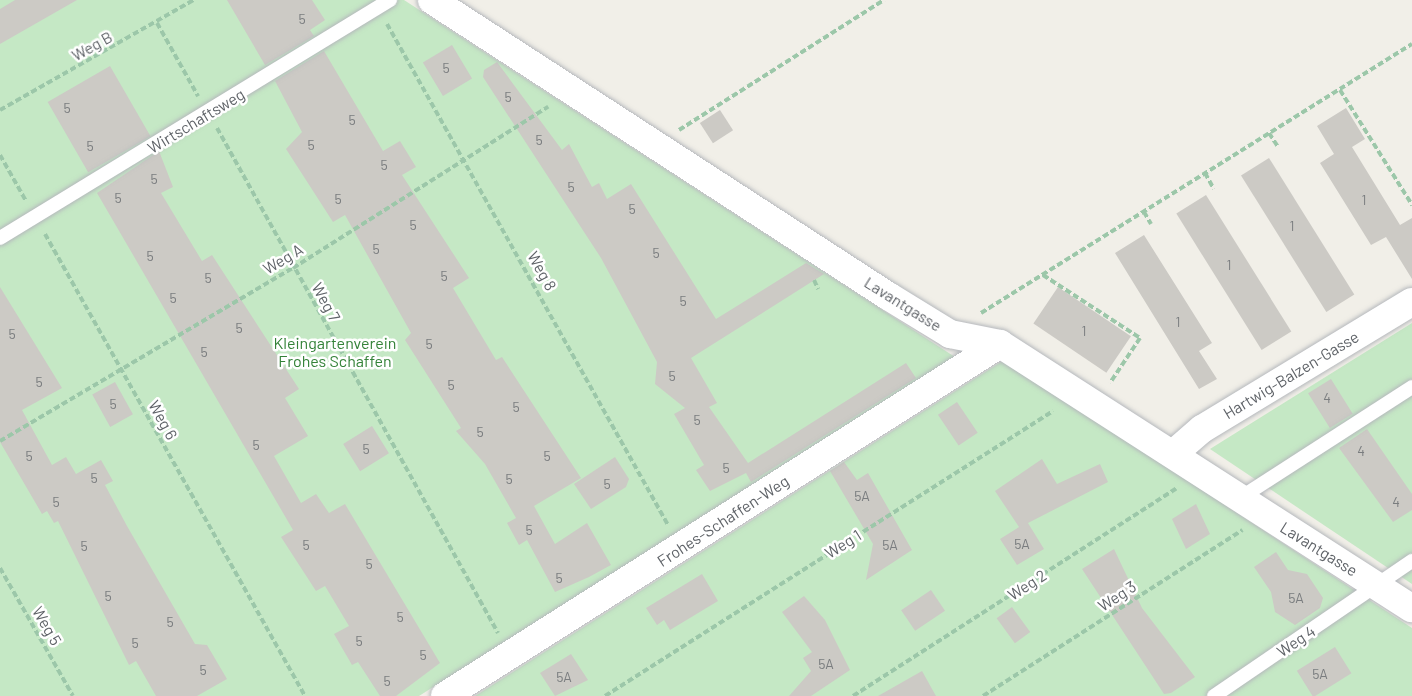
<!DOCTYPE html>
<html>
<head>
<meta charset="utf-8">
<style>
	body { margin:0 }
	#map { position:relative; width:1412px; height:696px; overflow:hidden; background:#f1efe8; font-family:Barlow,sans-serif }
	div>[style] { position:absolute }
	.green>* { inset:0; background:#c5e8c5 }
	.building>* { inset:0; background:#cccac5; transform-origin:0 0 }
	.path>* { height:4px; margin-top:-2px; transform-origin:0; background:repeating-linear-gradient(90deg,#9cc7a9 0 6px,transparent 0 9px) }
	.roads { filter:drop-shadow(0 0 2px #b5b8bc) drop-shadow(0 0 2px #b5b8bc) }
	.service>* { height:14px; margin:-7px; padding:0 7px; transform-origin:7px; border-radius:7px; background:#fff }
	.minor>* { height:28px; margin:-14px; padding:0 14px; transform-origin:14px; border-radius:14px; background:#fff }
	span { translate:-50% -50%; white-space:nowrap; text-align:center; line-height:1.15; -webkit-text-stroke:5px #fff; paint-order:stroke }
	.number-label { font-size:14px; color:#7a7d7f }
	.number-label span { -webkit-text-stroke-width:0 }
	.street-label { font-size:16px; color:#5f6368 }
	.park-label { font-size:16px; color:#348238 }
</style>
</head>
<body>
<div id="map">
	<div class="green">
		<i style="clip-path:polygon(0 0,404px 0,955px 357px,419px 696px,0 696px)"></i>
		<i style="clip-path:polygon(1412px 323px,1412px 584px,1210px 449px)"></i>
		<i style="clip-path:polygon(1004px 360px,1412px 628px,1412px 696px,475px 696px)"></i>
	</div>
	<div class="building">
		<i style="clip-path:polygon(15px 0,77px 0,0 44px,0 9px)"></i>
		<i style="clip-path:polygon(227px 0,312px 0,325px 20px,310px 30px,314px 36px,265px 65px)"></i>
		<i style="left:452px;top:45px;width:39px;height:34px;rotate:59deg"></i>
		<i style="clip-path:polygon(324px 51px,383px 151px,400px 141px,416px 167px,402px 175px,469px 278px,453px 288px,496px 360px,502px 357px,581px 478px,534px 506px,555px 544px,587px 523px,611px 565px,589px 577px,555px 592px,527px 540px,519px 545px,507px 523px,516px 518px,485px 464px,456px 431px,461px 428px,405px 340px,411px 333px,345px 215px,333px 222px,286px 149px,302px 132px,275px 81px)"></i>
		<i style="clip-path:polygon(497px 62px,562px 150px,569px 144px,592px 187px,599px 183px,607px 199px,631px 184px,716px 319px,806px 263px,824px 274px,691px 358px,717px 403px,709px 407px,748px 463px,906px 363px,916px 378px,751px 482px,746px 473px,710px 491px,696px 470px,704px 465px,674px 414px,685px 408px,655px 384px,657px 362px,601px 258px,483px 77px,484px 70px)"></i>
		<i style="left:110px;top:66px;width:81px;height:72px;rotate:60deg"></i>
		<i style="clip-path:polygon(1346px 108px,1365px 139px,1352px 147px,1400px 225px,1412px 218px,1412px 279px,1386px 237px,1371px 245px,1320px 163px,1334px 154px,1317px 126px)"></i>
		<i style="left:720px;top:110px;width:24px;height:24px;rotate:57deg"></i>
		<i style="clip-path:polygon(159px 151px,173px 187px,161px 193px,202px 261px,212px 255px,299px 389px,285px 398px,308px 436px,274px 456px,301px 503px,316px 494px,329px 513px,345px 504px,440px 663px,396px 696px,380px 696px,358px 662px,352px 665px,334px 634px,349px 626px,325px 586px,316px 591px,281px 537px,293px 530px,97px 193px)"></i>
		<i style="left:1269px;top:158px;width:161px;height:33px;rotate:58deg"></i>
		<i style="left:1206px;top:195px;width:161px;height:35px;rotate:58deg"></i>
		<i style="clip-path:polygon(1144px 235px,1212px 343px,1199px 351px,1217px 379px,1199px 389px,1115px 253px)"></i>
		<i style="clip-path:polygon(0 287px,62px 388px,22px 410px,52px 465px,66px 457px,76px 474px,101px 460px,113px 481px,105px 485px,127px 526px,195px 644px,207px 645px,227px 679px,197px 696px,156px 696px,136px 661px,129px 665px,58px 521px,54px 523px,47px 511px,42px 514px,0 442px)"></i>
		<i style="left:1058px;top:287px;width:88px;height:44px;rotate:34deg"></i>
		<i style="left:1331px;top:379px;width:41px;height:27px;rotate:58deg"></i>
		<i style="left:115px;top:382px;width:37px;height:26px;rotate:61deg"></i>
		<i style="left:957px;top:402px;width:37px;height:23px;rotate:56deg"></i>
		<i style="left:372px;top:426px;width:32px;height:34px;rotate:58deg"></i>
		<i style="clip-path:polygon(1367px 429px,1412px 494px,1412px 510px,1393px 522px,1339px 448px)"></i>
		<i style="clip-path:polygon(615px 457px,629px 479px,626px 487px,591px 509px,574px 484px)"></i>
		<i style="clip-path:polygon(1042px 459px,1057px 484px,1100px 464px,1108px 482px,1028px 523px,1044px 549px,1017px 565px,1000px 539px,1019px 527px,995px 491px)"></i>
		<i style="clip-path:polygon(844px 462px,857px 480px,868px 473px,912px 550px,866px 580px,873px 544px,830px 471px)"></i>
		<i style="clip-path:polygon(1196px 504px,1210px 534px,1186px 549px,1172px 519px)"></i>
		<i style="clip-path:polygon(1114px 549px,1142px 608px,1195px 677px,1171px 693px,1164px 694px,1082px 569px)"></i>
		<i style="clip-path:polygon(1276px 552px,1288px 570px,1307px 574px,1323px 598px,1320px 608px,1295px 625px,1275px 612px,1271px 592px,1254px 567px)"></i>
		<i style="clip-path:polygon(702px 574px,718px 601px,670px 630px,664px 620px,657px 625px,646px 608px)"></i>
		<i style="left:931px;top:590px;width:25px;height:36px;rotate:56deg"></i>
		<i style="clip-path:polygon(804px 596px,825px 620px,850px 670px,811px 696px,789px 696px,811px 671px,803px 658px,812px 652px,782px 612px)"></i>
		<i style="left:1012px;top:607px;width:31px;height:19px;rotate:54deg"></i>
		<i style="left:1335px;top:647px;width:31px;height:45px;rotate:58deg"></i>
		<i style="clip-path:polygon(571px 654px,588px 680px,555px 696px,540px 673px)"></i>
		<i style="clip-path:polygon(922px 671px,936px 696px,878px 696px)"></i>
	</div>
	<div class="path">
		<i style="left:157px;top:23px;width:84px;rotate:60.7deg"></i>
		<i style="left:387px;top:24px;width:574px;rotate:60.71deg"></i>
		<i style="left:1340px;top:90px;width:136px;rotate:57.9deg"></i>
		<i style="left:0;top:110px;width:223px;rotate:-29.6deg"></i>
		<i style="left:217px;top:128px;width:578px;rotate:60.91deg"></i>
		<i style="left:679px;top:130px;width:243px;rotate:-32.4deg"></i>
		<i style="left:1269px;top:133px;width:17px;rotate:57deg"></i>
		<i style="left:0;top:155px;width:53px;rotate:60.5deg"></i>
		<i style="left:1205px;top:173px;width:18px;rotate:61deg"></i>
		<i style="left:1144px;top:212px;width:14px;rotate:60deg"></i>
		<i style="left:45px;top:234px;width:530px;rotate:60.63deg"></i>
		<i style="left:1043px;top:275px;width:116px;rotate:33deg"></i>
		<i style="left:1140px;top:338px;width:54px;rotate:123.7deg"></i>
		<i style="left:814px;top:280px;width:10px;rotate:66deg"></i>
		<i style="left:981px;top:313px;width:508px;rotate:-31.97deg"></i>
		<i style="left:0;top:441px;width:340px;rotate:-30.6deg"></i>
		<i style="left:293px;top:268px;width:302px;rotate:-32.3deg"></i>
		<i style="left:0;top:568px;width:147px;rotate:60.3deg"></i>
		<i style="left:605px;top:696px;width:531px;rotate:-32.46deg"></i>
		<i style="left:853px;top:696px;width:384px;rotate:-32.7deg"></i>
		<i style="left:983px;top:696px;width:308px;rotate:-32.6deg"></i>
	</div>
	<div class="roads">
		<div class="service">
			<i style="left:0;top:238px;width:457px;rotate:-31.4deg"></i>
			<i style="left:1240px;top:498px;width:205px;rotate:-32.8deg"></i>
			<i style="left:1214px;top:696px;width:240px;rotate:-34.3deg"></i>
		</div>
		<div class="minor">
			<i style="left:432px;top:0;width:544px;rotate:32.99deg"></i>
			<i style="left:888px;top:296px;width:73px;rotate:31.5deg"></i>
			<i style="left:950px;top:334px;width:51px;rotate:11.3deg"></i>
			<i style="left:1000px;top:344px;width:489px;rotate:32.7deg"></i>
			<i style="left:1173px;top:454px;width:38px;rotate:-41deg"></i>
			<i style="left:1202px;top:429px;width:245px;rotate:-31.2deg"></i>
			<i style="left:445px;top:696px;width:657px;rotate:-32.38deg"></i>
		</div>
	</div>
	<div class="number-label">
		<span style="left:302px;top:19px">5</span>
		<span style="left:446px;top:68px">5</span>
		<span style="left:508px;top:97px">5</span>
		<span style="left:67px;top:108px">5</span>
		<span style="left:352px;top:120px">5</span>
		<span style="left:539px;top:140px">5</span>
		<span style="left:311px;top:145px">5</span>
		<span style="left:90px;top:146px">5</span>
		<span style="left:384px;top:165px">5</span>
		<span style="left:154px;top:179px">5</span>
		<span style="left:571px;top:187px">5</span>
		<span style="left:118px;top:198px">5</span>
		<span style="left:338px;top:199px">5</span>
		<span style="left:1364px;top:200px">1</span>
		<span style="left:632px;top:209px">5</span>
		<span style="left:413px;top:225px">5</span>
		<span style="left:1292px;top:226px">1</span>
		<span style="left:376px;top:249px">5</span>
		<span style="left:656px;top:253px">5</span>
		<span style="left:150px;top:256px">5</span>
		<span style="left:1229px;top:265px">1</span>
		<span style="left:444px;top:276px">5</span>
		<span style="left:208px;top:278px">5</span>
		<span style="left:173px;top:298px">5</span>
		<span style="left:683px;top:301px">5</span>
		<span style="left:1178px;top:322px">1</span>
		<span style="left:239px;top:328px">5</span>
		<span style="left:1084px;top:331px">1</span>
		<span style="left:12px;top:334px">5</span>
		<span style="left:429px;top:344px">5</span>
		<span style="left:204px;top:352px">5</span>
		<span style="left:672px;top:376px">5</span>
		<span style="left:39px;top:382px">5</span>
		<span style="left:451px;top:385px">5</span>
		<span style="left:1327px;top:398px">4</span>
		<span style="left:113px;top:404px">5</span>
		<span style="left:516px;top:407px">5</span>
		<span style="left:697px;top:420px">5</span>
		<span style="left:480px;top:432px">5</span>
		<span style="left:256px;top:445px">5</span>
		<span style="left:366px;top:449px">5</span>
		<span style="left:1361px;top:451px">4</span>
		<span style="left:29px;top:456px">5</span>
		<span style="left:547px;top:456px">5</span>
		<span style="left:726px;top:468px">5</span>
		<span style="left:94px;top:478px">5</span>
		<span style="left:509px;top:479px">5</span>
		<span style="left:607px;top:484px">5</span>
		<span style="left:862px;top:496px">5A</span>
		<span style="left:56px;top:502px">5</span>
		<span style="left:1396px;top:502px">4</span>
		<span style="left:529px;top:530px">5</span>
		<span style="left:1022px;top:544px">5A</span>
		<span style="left:306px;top:545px">5</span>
		<span style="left:890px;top:545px">5A</span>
		<span style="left:84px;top:546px">5</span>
		<span style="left:369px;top:564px">5</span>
		<span style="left:559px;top:578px">5</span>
		<span style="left:108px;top:596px">5</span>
		<span style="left:1296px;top:598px">5A</span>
		<span style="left:400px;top:617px">5</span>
		<span style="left:170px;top:622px">5</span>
		<span style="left:359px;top:641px">5</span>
		<span style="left:135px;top:643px">5</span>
		<span style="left:423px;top:655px">5</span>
		<span style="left:826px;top:664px">5A</span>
		<span style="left:203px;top:670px">5</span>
		<span style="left:1320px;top:674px">5A</span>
		<span style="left:564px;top:677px">5A</span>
		<span style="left:387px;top:681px">5</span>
	</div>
	<div class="street-label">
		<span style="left:92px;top:46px;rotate:-29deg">Weg B</span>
		<span style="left:196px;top:121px;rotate:-31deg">Wirtschaftsweg</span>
		<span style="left:283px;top:259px;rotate:-31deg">Weg A</span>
		<span style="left:542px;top:271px;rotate:61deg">Weg 8</span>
		<span style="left:326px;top:302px;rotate:61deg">Weg 7</span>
		<span style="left:903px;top:304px;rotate:32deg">Lavantgasse</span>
		<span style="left:1291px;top:375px;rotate:-31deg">Hartwig-Balzen-Gasse</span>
		<span style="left:163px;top:420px;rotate:61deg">Weg 6</span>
		<span style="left:723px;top:521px;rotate:-33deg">Frohes-Schaffen-Weg</span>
		<span style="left:843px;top:544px;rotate:-32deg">Weg 1</span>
		<span style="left:1319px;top:549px;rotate:32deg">Lavantgasse</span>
		<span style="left:1027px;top:585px;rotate:-33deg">Weg 2</span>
		<span style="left:1117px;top:596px;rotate:-33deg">Weg 3</span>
		<span style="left:47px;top:626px;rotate:60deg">Weg 5</span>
		<span style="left:1296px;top:641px;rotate:-34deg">Weg 4</span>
	</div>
	<div class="park-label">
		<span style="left:335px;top:352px">Kleingartenverein<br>Frohes Schaffen</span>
	</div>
</div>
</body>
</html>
